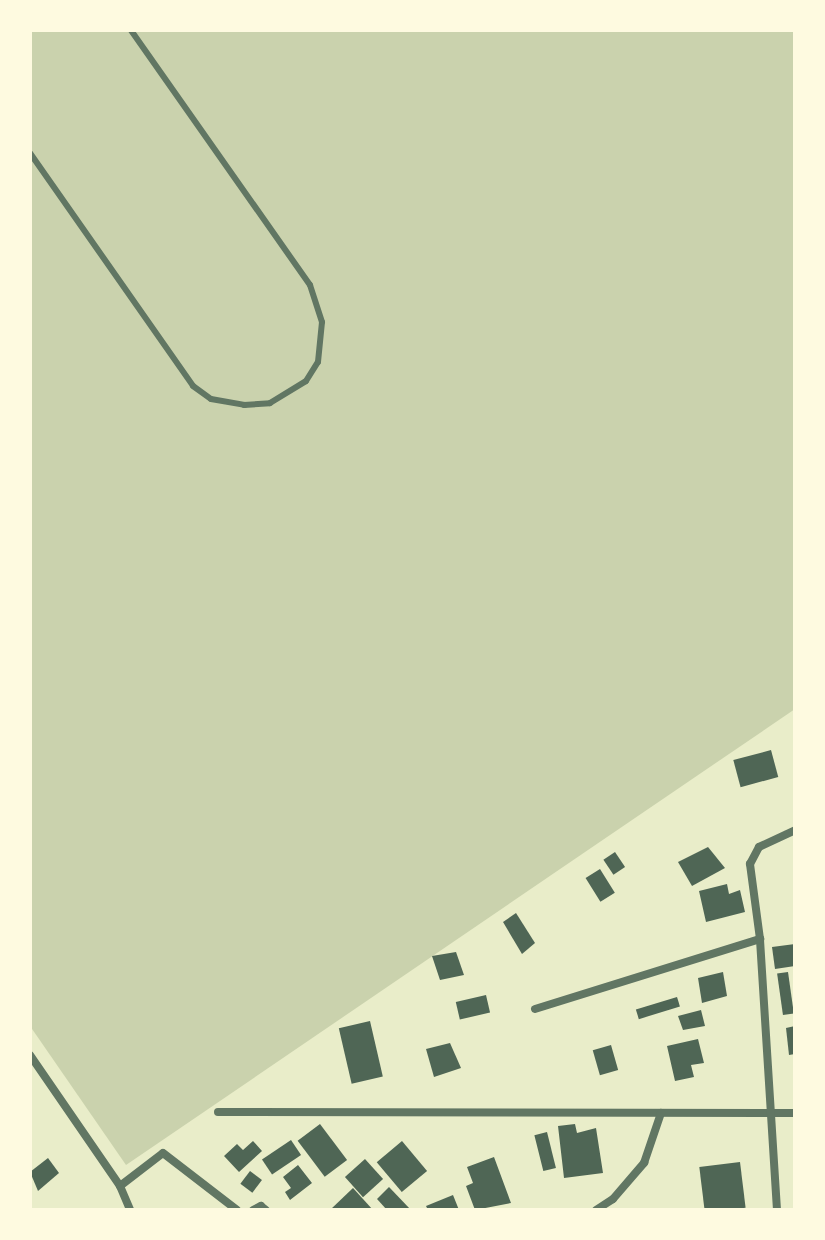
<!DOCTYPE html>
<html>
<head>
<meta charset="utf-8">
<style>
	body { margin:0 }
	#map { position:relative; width:825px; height:1240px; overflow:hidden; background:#e9edc9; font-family:"Source Serif 4",serif }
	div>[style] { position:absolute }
	.green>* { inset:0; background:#cad2ad }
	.building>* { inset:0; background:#4f6655; transform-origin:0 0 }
	.service>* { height:6px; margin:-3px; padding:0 3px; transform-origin:3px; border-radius:3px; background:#617663 }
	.minor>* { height:8px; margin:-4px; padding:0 4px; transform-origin:4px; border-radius:4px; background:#617663 }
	span { translate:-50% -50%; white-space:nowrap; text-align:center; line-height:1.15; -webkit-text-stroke:6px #fefae0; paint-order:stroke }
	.frame { position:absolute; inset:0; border:32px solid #fefae0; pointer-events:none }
</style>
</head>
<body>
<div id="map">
	<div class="green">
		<i style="clip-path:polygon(30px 30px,795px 30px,795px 709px,126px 1165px,30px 1026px)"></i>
	</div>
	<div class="building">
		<i style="left:771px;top:750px;width:28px;height:39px;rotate:75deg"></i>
		<i style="clip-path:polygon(708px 847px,725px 868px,692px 886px,678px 862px)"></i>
		<i style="left:615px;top:852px;width:18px;height:14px;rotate:56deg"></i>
		<i style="left:600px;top:869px;width:28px;height:17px;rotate:58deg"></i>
		<i style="clip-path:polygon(727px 884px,729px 894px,740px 890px,745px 912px,706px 922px,699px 891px)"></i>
		<i style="clip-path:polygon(516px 913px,535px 943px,522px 954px,503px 922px)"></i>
		<i style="clip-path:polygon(795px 944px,795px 966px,775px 969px,772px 947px)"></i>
		<i style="clip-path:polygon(456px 952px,464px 975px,440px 980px,432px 956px)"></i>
		<i style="clip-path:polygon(723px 972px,727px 996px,702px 1003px,698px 978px)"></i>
		<i style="left:788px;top:972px;width:42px;height:11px;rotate:82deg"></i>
		<i style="left:486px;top:995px;width:18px;height:31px;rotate:77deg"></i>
		<i style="left:677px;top:997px;width:10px;height:43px;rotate:73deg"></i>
		<i style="clip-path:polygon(701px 1010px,705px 1026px,683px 1030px,678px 1016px)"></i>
		<i style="left:370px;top:1021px;width:57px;height:32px;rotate:77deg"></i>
		<i style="clip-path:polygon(795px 1026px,795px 1054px,789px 1055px,786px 1028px)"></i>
		<i style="clip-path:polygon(698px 1039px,704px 1063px,691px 1065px,694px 1077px,675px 1081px,667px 1046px)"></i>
		<i style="clip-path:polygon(450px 1043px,461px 1068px,434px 1077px,426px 1049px)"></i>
		<i style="left:611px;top:1045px;width:26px;height:19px;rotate:74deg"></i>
		<i style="left:320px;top:1124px;width:45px;height:28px;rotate:53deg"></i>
		<i style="clip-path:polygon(575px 1124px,577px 1133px,596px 1128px,603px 1173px,564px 1178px,558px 1126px)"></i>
		<i style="left:547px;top:1132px;width:37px;height:13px;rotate:76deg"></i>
		<i style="left:291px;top:1140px;width:18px;height:35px;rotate:56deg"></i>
		<i style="clip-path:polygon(253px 1141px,262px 1151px,239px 1172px,224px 1156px,237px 1144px,243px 1150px)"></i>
		<i style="left:402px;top:1141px;width:39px;height:33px;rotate:50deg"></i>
		<i style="clip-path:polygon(494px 1157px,511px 1203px,475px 1210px,466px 1186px,473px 1183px,467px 1167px)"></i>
		<i style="clip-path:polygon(48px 1158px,59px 1173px,38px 1191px,30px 1172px)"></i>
		<i style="left:365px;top:1159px;width:27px;height:27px;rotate:48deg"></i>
		<i style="left:740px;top:1162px;width:46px;height:41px;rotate:83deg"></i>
		<i style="clip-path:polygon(298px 1165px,312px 1183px,290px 1200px,285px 1192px,291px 1188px,283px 1177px)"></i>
		<i style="left:250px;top:1171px;width:15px;height:16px;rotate:37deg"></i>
		<i style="clip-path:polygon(389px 1187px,411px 1210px,387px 1210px,377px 1199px)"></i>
		<i style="clip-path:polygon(353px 1188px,373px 1210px,330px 1210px)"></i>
		<i style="clip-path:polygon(453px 1195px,459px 1210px,428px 1210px,426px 1206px)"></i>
	</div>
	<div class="service">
		<i style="left:30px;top:153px;width:284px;rotate:55deg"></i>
		<i style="left:193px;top:386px;width:22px;rotate:36deg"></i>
		<i style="left:211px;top:399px;width:34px;rotate:10deg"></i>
		<i style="left:244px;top:405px;width:26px;rotate:-4deg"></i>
		<i style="left:270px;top:403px;width:42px;rotate:-31.4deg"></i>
		<i style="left:306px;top:381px;width:22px;rotate:-58deg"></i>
		<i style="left:318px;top:362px;width:40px;rotate:-84.3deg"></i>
		<i style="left:322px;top:322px;width:39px;rotate:-108deg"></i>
		<i style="left:310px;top:285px;width:312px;rotate:-125.1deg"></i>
	</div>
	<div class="minor">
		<i style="left:535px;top:1009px;width:236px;rotate:-17.3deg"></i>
		<i style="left:30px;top:1055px;width:159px;rotate:55.5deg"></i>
		<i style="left:120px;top:1186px;width:26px;rotate:67deg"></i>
		<i style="left:218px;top:1112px;width:577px;rotate:0.1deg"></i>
		<i style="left:120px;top:1186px;width:54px;rotate:-37.5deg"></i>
		<i style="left:163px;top:1153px;width:93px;rotate:37.6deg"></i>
		<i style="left:253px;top:1210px;width:9px;rotate:-27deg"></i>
		<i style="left:261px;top:1206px;width:6px;rotate:39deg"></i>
		<i style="left:596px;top:1210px;width:20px;rotate:-33deg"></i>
		<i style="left:613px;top:1199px;width:48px;rotate:-49.3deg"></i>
		<i style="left:644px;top:1163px;width:53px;rotate:-71.2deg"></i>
		<i style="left:777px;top:1210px;width:272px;rotate:-93.6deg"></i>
		<i style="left:760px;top:939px;width:76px;rotate:-97.6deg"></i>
		<i style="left:750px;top:864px;width:19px;rotate:-62deg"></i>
		<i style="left:759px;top:847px;width:40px;rotate:-25deg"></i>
	</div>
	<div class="frame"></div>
</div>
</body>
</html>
